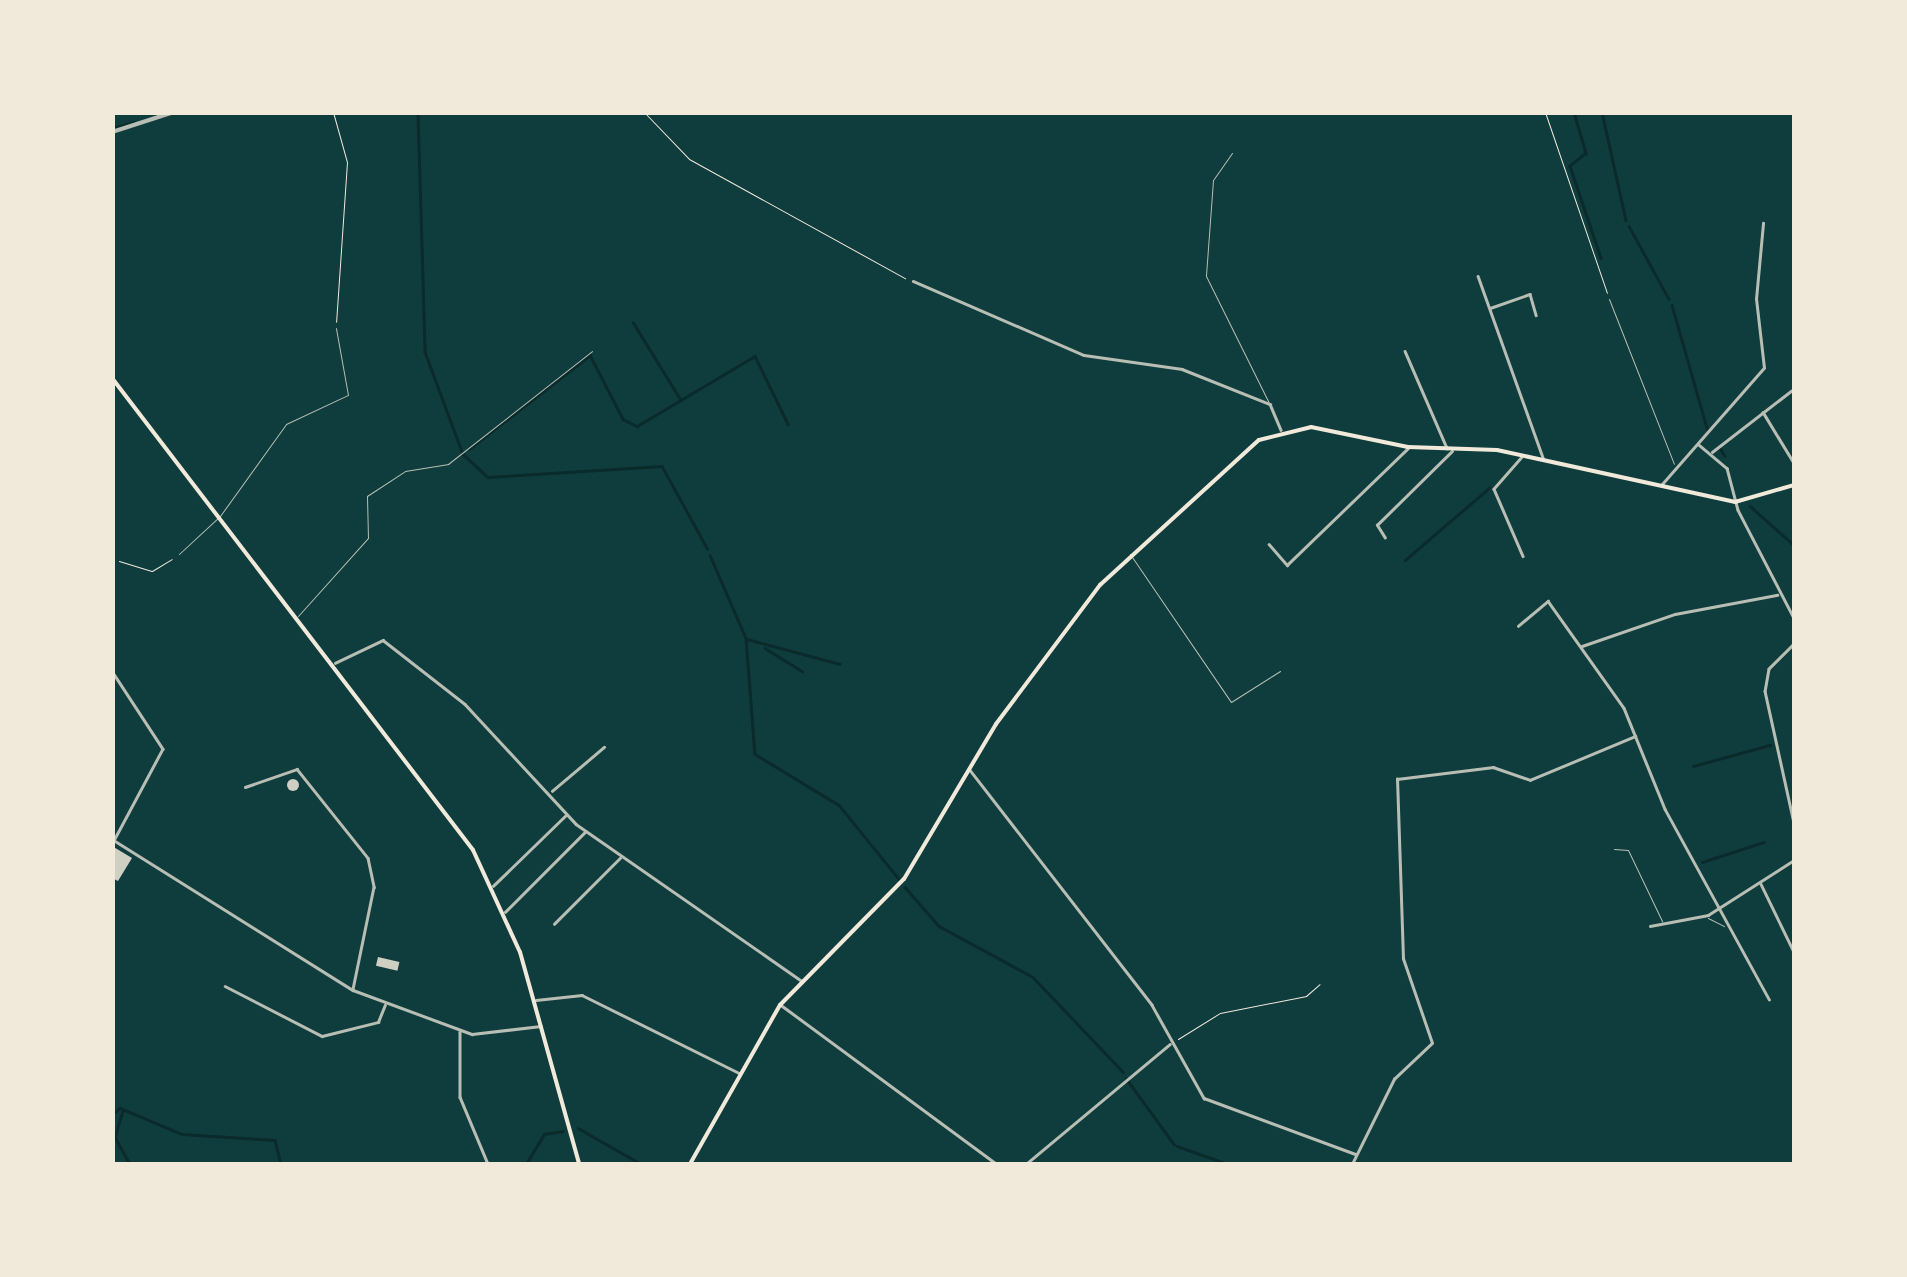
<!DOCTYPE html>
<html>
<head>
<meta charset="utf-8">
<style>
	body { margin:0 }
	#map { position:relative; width:1907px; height:1277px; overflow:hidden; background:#0f3d3e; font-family:Manrope,sans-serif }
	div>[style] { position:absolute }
	.stream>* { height:2.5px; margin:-1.25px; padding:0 1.25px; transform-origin:1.25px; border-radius:1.25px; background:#0a2a2b }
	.building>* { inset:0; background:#cfcfc3; transform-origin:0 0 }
	.round { border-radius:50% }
	.path>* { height:1px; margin:-0.5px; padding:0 0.5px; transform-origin:0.5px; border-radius:0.5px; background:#f1e9da }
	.service>* { height:1px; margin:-0.5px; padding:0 0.5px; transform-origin:0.5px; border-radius:0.5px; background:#b8beb3 }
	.minor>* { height:2.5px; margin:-1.25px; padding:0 1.25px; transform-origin:1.25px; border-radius:1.25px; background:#b8beb3 }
	.tertiary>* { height:4px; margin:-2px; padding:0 2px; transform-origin:2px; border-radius:2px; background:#b8beb3 }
	.secondary>* { height:4px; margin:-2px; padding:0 2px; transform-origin:2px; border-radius:2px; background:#f1e9da }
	span { translate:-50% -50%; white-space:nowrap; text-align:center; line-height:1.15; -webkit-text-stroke:9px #f1e9da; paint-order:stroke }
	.frame { position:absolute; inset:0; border:115px solid #f1e9da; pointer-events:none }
</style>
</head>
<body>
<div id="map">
	<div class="stream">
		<i style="left:418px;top:112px;width:240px;rotate:88.3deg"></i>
		<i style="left:425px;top:352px;width:109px;rotate:69.6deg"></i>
		<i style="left:463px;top:454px;width:34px;rotate:43deg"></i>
		<i style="left:488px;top:477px;width:174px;rotate:-3.6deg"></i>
		<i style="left:662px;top:466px;width:94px;rotate:61.2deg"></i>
		<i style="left:1574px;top:112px;width:43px;rotate:73.7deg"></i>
		<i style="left:1586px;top:153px;width:21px;rotate:141deg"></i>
		<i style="left:1570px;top:166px;width:97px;rotate:71.4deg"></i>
		<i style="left:1602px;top:112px;width:111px;rotate:77.5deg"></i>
		<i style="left:112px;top:128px;width:23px;rotate:-15deg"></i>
		<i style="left:1629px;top:226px;width:83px;rotate:61.3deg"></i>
		<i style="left:1672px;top:305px;width:128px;rotate:74.1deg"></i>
		<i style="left:633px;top:322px;width:92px;rotate:58.4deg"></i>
		<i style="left:1720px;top:448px;width:9px;rotate:58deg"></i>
		<i style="left:469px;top:449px;width:153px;rotate:-37.8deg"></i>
		<i style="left:590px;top:355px;width:72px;rotate:62.7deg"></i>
		<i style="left:623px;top:419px;width:16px;rotate:27deg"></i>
		<i style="left:637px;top:426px;width:137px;rotate:-30.7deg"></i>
		<i style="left:755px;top:356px;width:76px;rotate:64.1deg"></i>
		<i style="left:1750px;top:506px;width:59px;rotate:41.6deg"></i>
		<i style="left:710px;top:555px;width:88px;rotate:66.6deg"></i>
		<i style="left:1405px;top:560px;width:111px;rotate:-40.6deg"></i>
		<i style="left:746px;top:638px;width:116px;rotate:85.6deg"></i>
		<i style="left:755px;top:754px;width:98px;rotate:31.3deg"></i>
		<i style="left:839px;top:805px;width:97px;rotate:50.9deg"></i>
		<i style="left:747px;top:639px;width:96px;rotate:15deg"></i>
		<i style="left:765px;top:648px;width:44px;rotate:31.9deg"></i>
		<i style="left:1693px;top:766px;width:80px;rotate:-15.3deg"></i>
		<i style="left:1702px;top:862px;width:65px;rotate:-17.9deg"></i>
		<i style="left:905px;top:887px;width:52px;rotate:48.9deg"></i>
		<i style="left:939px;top:926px;width:107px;rotate:28.5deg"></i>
		<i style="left:1033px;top:977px;width:131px;rotate:46.5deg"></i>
		<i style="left:1126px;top:1078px;width:82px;rotate:54deg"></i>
		<i style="left:123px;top:1111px;width:27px;rotate:107deg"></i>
		<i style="left:115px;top:1137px;width:31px;rotate:61deg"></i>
		<i style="left:112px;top:1114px;width:10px;rotate:-37deg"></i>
		<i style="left:120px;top:1108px;width:67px;rotate:22.8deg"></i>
		<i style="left:182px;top:1134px;width:93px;rotate:3.7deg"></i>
		<i style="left:275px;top:1140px;width:25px;rotate:76deg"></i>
		<i style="left:578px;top:1128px;width:73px;rotate:29.7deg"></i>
		<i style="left:1177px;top:1146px;width:54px;rotate:19.4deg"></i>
		<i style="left:526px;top:1164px;width:35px;rotate:-59deg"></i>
		<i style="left:544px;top:1134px;width:19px;rotate:-9deg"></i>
		<i style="left:1244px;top:1164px;width:76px"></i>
	</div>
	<div class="building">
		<i class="round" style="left:287px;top:779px;width:12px;height:12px"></i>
		<i style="clip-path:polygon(112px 846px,132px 858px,118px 881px,112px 878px)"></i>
		<i style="left:378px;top:957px;width:22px;height:9px;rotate:13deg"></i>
	</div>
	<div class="path">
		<i style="left:333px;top:112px;width:52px;rotate:74.4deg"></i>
		<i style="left:347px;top:162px;width:160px;rotate:93.9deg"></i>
		<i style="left:644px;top:112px;width:65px;rotate:46.2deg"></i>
		<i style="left:689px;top:159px;width:247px;rotate:28.9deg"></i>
		<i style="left:1545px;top:112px;width:191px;rotate:71.1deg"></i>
		<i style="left:119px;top:561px;width:34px;rotate:17deg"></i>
		<i style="left:152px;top:571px;width:23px;rotate:-31deg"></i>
		<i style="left:1178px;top:1039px;width:49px;rotate:-31.8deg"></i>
		<i style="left:1220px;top:1013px;width:88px;rotate:-11.2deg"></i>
		<i style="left:1306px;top:996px;width:18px;rotate:-41deg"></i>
	</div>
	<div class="service">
		<i style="left:1232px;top:153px;width:33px;rotate:125deg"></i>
		<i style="left:1213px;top:180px;width:96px;rotate:94.2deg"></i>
		<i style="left:1206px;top:276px;width:142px;rotate:63.6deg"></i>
		<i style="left:1609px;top:299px;width:177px;rotate:68.5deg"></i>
		<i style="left:179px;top:554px;width:56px;rotate:-42.8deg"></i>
		<i style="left:220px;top:516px;width:113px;rotate:-54.3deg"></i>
		<i style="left:286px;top:424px;width:68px;rotate:-25.1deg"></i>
		<i style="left:348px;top:395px;width:68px;rotate:-100.2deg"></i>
		<i style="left:1130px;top:554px;width:179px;rotate:55.7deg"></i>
		<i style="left:1231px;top:702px;width:58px;rotate:-32.3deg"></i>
		<i style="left:112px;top:563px;width:1px"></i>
		<i style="left:298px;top:616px;width:105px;rotate:-48.1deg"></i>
		<i style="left:368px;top:538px;width:42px;rotate:-91.4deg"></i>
		<i style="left:367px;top:496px;width:45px;rotate:-33.3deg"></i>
		<i style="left:405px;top:471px;width:44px;rotate:-9.2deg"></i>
		<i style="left:448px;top:464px;width:183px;rotate:-38.1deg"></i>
		<i style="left:1614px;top:849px;width:14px;rotate:4deg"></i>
		<i style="left:1628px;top:850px;width:79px;rotate:64.4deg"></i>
		<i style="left:1708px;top:918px;width:18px;rotate:27deg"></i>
	</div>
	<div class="minor">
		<i style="left:1478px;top:276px;width:193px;rotate:70.3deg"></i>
		<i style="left:913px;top:281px;width:186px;rotate:23.4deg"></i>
		<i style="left:1084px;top:355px;width:99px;rotate:8.1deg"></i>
		<i style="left:1182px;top:369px;width:95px;rotate:21.7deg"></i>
		<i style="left:1270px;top:404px;width:28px;rotate:67deg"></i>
		<i style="left:1490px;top:308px;width:42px;rotate:-19.3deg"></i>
		<i style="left:1530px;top:294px;width:22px;rotate:74deg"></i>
		<i style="left:1405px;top:351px;width:106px;rotate:66.6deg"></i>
		<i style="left:1763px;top:412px;width:60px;rotate:58.7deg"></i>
		<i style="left:1698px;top:444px;width:38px;rotate:40deg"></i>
		<i style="left:1727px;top:468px;width:43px;rotate:75.3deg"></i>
		<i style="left:1738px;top:510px;width:122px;rotate:62.6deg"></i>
		<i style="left:1712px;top:452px;width:100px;rotate:-37.7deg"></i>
		<i style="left:1523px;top:456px;width:44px;rotate:131.3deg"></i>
		<i style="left:1494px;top:489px;width:73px;rotate:66.6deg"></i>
		<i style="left:1662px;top:484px;width:154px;rotate:-48.7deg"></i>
		<i style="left:1764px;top:368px;width:69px;rotate:-96.6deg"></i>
		<i style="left:1756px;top:299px;width:76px;rotate:-84.7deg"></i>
		<i style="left:1385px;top:538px;width:15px;rotate:-122deg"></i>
		<i style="left:1377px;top:525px;width:105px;rotate:-44.6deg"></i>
		<i style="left:1269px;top:544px;width:28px;rotate:49deg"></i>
		<i style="left:1287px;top:565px;width:168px;rotate:-44deg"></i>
		<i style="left:1518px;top:626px;width:39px;rotate:-40deg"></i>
		<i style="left:1548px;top:601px;width:131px;rotate:54.6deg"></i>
		<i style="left:1624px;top:708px;width:109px;rotate:67.9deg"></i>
		<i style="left:1665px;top:809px;width:217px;rotate:61.3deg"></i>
		<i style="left:1794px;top:644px;width:35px;rotate:135deg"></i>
		<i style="left:1769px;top:669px;width:22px;rotate:100deg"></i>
		<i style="left:1765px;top:691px;width:135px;rotate:77.6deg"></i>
		<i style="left:1582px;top:646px;width:98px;rotate:-19deg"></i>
		<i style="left:1675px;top:614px;width:104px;rotate:-10.6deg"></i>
		<i style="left:335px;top:663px;width:53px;rotate:-25.6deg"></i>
		<i style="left:383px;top:640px;width:104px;rotate:38deg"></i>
		<i style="left:465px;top:704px;width:163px;rotate:47.2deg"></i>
		<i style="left:576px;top:824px;width:275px;rotate:34.8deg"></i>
		<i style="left:112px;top:671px;width:93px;rotate:56.8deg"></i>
		<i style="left:163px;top:749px;width:102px;rotate:118.1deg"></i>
		<i style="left:970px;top:770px;width:297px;rotate:52.2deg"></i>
		<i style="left:1152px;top:1005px;width:107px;rotate:60.8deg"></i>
		<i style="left:1204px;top:1098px;width:161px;rotate:20.3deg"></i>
		<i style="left:245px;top:787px;width:55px;rotate:-19.1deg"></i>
		<i style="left:297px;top:769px;width:114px;rotate:51.4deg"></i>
		<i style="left:368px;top:858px;width:30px;rotate:78deg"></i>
		<i style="left:374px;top:887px;width:104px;rotate:101.6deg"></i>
		<i style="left:552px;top:791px;width:68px;rotate:-40.2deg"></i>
		<i style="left:112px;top:839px;width:284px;rotate:32.1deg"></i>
		<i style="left:353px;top:990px;width:127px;rotate:20.3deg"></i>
		<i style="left:472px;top:1034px;width:69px;rotate:-6.6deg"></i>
		<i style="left:1761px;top:884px;width:76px;rotate:64.1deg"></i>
		<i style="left:493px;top:886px;width:102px;rotate:-44.2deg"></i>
		<i style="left:505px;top:912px;width:113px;rotate:-45deg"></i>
		<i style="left:554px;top:924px;width:93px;rotate:-45deg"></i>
		<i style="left:1650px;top:926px;width:59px;rotate:-10.7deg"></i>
		<i style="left:1708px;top:915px;width:102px;rotate:-32.6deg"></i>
		<i style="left:225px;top:986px;width:109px;rotate:27.3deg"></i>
		<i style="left:322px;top:1036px;width:58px;rotate:-14deg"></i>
		<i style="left:378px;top:1022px;width:18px;rotate:-68deg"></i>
		<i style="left:536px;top:1000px;width:46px;rotate:-6.2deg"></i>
		<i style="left:582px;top:995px;width:175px;rotate:26.4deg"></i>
		<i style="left:781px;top:1005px;width:268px;rotate:36.4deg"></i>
		<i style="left:460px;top:1032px;width:65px;rotate:90deg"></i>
		<i style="left:460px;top:1097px;width:73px;rotate:67.3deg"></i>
		<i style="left:1026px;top:1164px;width:187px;rotate:-39.8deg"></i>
		<i style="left:1352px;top:1164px;width:95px;rotate:-63.7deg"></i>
		<i style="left:1394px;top:1079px;width:52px;rotate:-43.5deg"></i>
		<i style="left:1432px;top:1043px;width:89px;rotate:-109deg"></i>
		<i style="left:1403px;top:959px;width:180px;rotate:-91.9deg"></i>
		<i style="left:1397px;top:779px;width:97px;rotate:-7.1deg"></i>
		<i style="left:1493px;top:767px;width:39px;rotate:19deg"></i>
		<i style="left:1530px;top:780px;width:114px;rotate:-22.7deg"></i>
	</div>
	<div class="tertiary">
		<i style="left:112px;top:132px;width:65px;rotate:-17.9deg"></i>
	</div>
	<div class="secondary">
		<i style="left:112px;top:378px;width:594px;rotate:52.59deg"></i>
		<i style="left:473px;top:850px;width:112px;rotate:65.3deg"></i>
		<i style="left:520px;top:952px;width:220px;rotate:74.4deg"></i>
		<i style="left:690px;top:1164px;width:183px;rotate:-60.5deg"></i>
		<i style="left:780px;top:1005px;width:177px;rotate:-45.5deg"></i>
		<i style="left:904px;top:879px;width:180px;rotate:-59.3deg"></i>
		<i style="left:996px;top:724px;width:174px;rotate:-53.2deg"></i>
		<i style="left:1100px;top:585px;width:215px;rotate:-42.4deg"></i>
		<i style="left:1259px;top:440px;width:54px;rotate:-14deg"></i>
		<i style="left:1311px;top:427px;width:99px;rotate:11.7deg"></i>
		<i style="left:1408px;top:447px;width:89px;rotate:1.9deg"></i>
		<i style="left:1497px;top:450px;width:244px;rotate:12.3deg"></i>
		<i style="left:1735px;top:502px;width:61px;rotate:-16.1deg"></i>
	</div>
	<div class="frame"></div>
</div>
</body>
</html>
